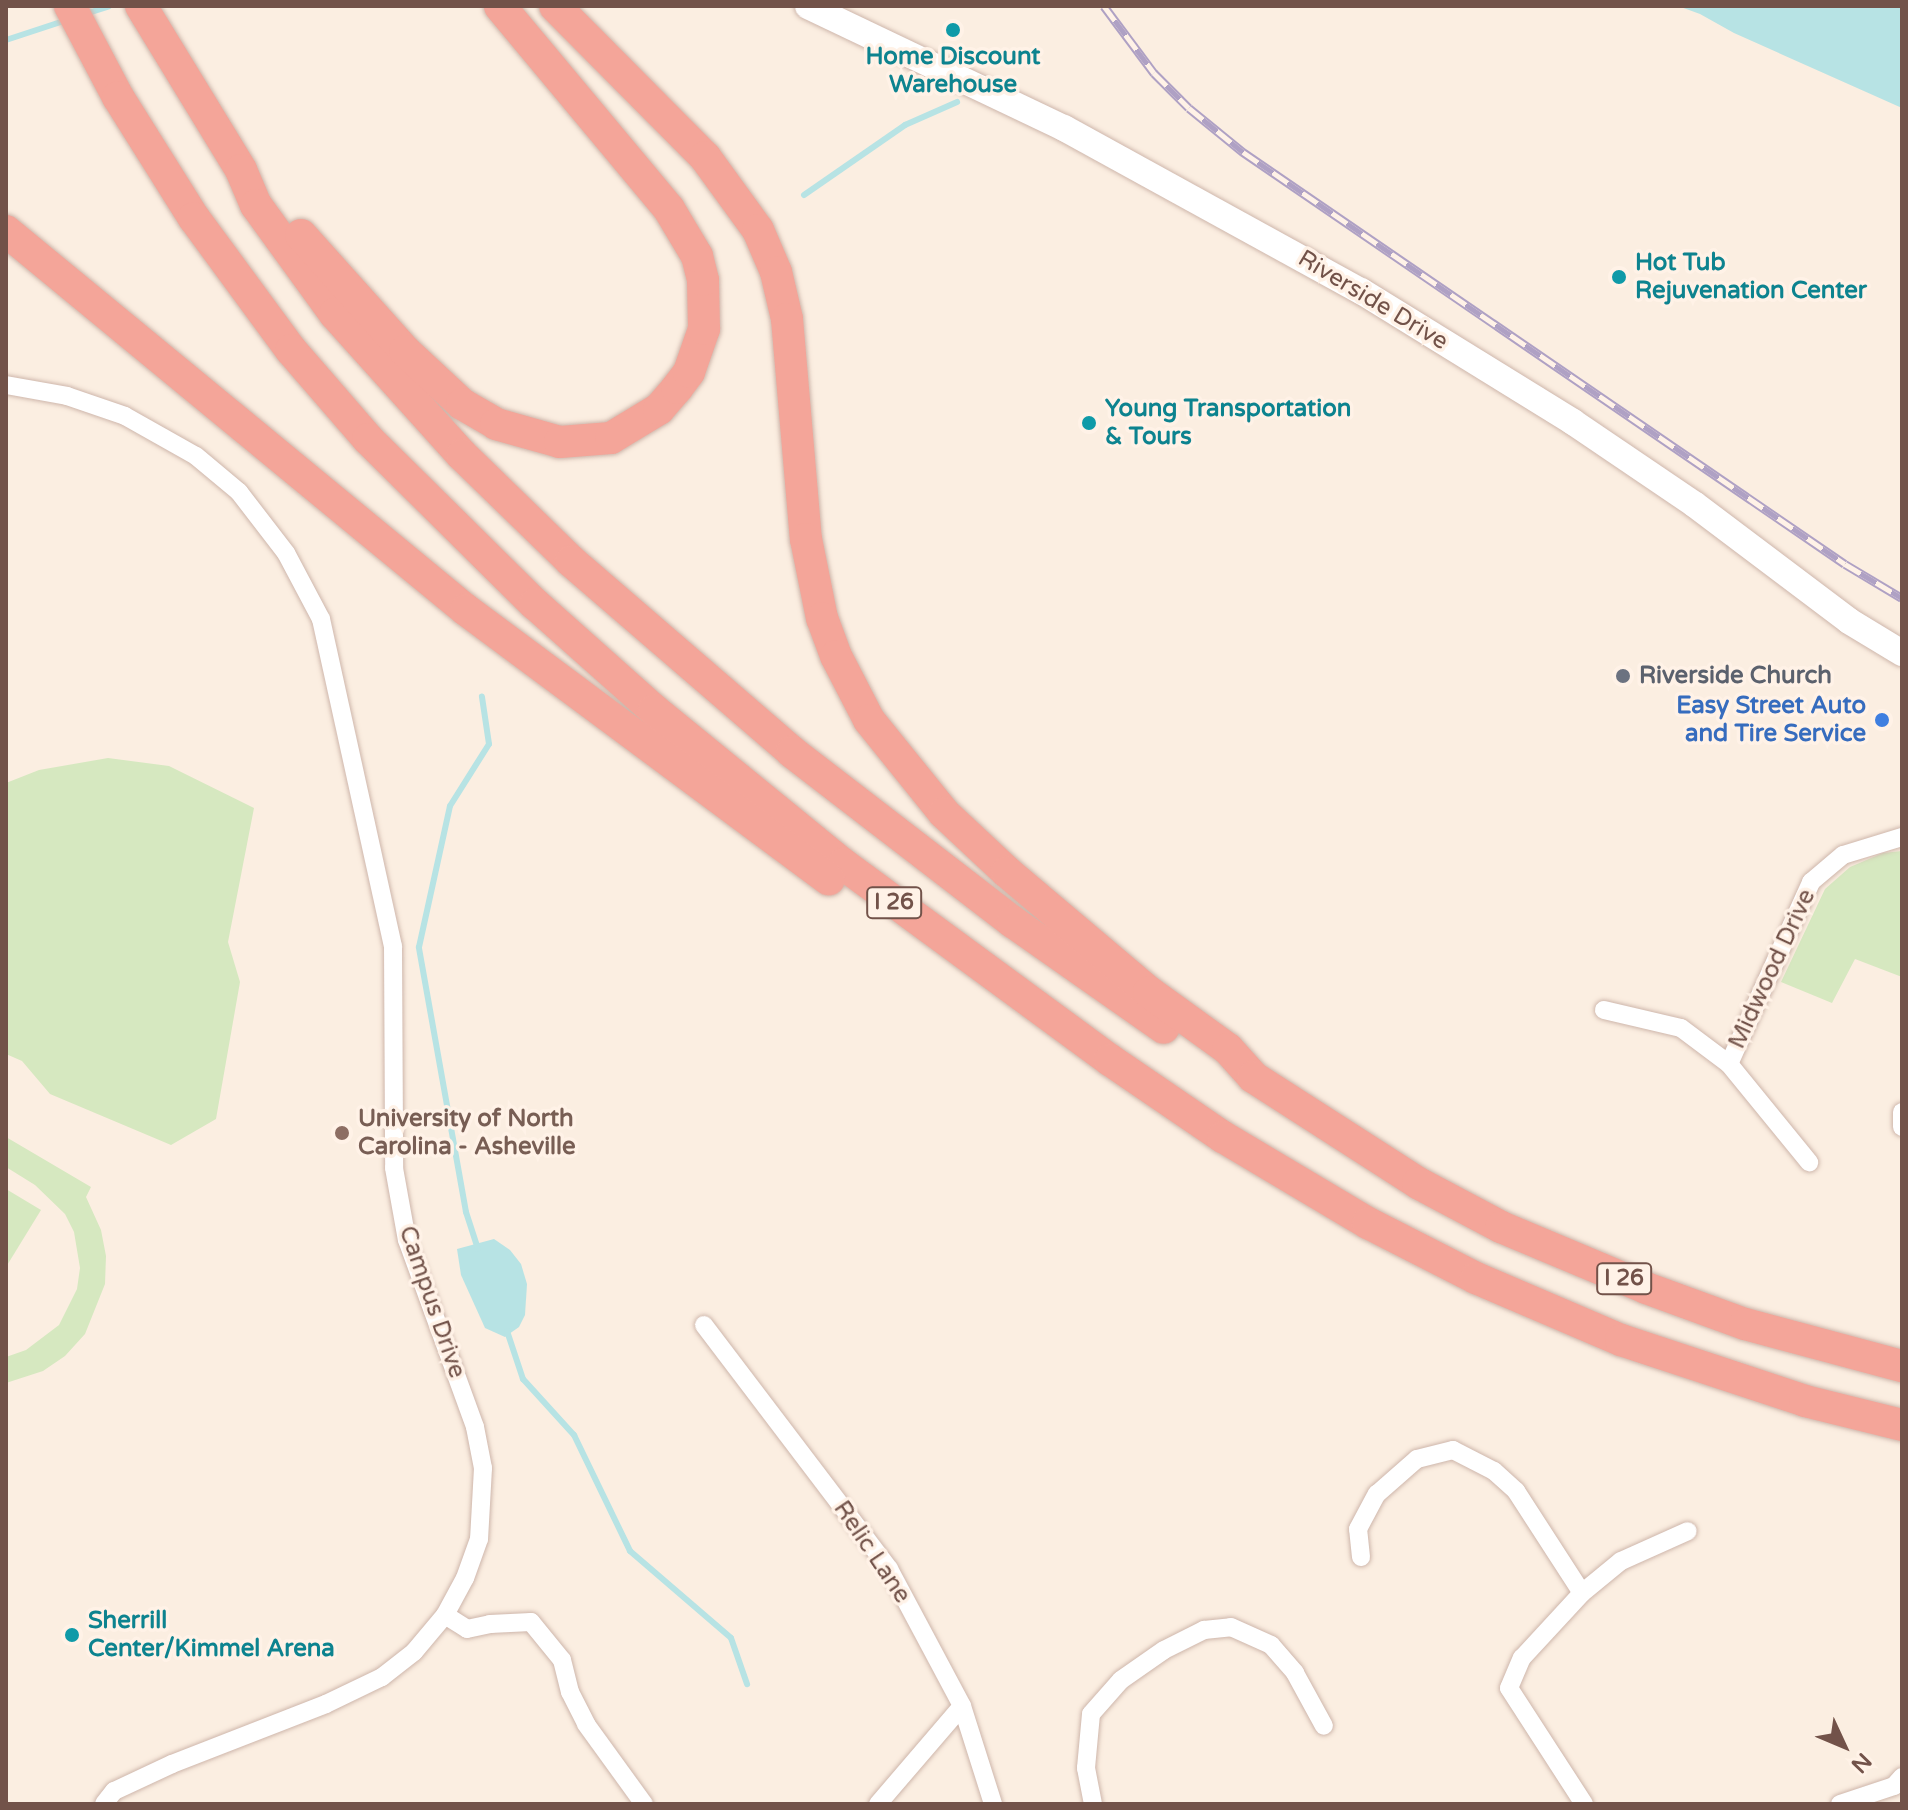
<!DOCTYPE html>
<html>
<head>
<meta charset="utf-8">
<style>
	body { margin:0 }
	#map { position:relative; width:1908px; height:1810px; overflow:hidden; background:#fbeee1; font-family:"Varela Round",sans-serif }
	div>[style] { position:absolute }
	.green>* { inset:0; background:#d6e8c0 }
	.water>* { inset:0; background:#b7e3e4 }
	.stream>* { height:6px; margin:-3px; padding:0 3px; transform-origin:3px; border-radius:3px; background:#b7e3e4 }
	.roads { filter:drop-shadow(0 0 2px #ceb6ab) drop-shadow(0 0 2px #ceb6ab) }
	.minor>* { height:18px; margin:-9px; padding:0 9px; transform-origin:9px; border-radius:9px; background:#fff }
	.secondary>* { height:26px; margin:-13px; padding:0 13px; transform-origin:13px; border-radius:13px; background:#fff }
	.motorway>* { height:32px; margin:-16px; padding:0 16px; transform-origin:16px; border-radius:16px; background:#f4a599 }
	.rail>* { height:9px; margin-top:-4.5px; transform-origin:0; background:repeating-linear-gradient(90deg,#fff2e7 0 18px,#afa1c4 0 36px); box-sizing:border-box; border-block:2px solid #afa1c4 }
	.dots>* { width:22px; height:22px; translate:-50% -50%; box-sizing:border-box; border:4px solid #fff2e7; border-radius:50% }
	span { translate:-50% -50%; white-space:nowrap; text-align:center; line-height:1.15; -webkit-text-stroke:7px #fff2e7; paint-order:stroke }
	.shield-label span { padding:2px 6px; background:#fff2e7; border:2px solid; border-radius:6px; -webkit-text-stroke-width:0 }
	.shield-label { font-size:22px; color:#725249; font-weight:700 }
	.culture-label { font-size:24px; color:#0d838f; font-weight:700 }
	.left { translate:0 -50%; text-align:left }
	.street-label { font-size:24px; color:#725249 }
	.worship-label { font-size:24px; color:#5b616d; font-weight:700 }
	.shop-label { font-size:24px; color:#366cbe; font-weight:700 }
	.right { translate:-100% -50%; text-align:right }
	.education-label { font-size:24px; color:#785e54; font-weight:700 }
	.frame { position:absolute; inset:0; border:8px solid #725249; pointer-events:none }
	.north { position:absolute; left:1804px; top:1706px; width:80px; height:80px; -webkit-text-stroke:6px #fff2e7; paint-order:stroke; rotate:134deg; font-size:22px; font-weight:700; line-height:32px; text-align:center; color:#725249 }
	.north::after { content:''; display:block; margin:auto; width:28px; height:36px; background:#725249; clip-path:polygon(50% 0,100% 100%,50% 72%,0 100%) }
</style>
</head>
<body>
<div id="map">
	<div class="green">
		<i style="clip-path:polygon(108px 758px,169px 766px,254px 808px,228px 942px,240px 982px,216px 1119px,171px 1145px,50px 1094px,22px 1061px,6px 1054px,6px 783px,39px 770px)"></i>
		<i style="clip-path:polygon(1902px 851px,1902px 977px,1855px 959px,1832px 1003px,1781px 982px,1825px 889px,1850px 867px,1883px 853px)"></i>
		<i style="clip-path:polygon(6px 1137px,91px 1187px,86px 1197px,101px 1230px,106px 1256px,105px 1284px,85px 1334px,65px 1356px,43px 1371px,6px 1383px,6px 1357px,26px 1350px,59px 1325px,77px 1289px,80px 1268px,74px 1232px,65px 1214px,35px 1185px,6px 1167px)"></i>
		<i style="clip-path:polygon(6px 1189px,41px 1210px,6px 1267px)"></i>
	</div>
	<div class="water">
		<i style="clip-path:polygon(1678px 6px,1902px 6px,1902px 108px,1734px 33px,1700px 14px)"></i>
		<i style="clip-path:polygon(494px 1239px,510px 1250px,521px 1264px,527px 1284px,525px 1315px,519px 1327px,505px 1337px,485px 1328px,461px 1275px,457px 1249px)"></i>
	</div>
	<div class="stream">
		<i style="left:85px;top:14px;width:25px;rotate:-18deg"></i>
		<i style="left:6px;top:40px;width:64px;rotate:-18.2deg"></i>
		<i style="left:804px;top:195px;width:123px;rotate:-34.7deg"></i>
		<i style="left:905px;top:125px;width:57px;rotate:-23.9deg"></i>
		<i style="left:478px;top:1249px;width:39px;rotate:-108deg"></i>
		<i style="left:466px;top:1212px;width:269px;rotate:-100.1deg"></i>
		<i style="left:419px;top:947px;width:144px;rotate:-77.6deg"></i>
		<i style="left:450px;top:806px;width:73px;rotate:-57.8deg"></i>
		<i style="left:489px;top:744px;width:48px;rotate:-98.5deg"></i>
		<i style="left:507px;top:1331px;width:51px;rotate:71.6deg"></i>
		<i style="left:523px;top:1379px;width:76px;rotate:47.7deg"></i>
		<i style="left:574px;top:1435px;width:129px;rotate:64.2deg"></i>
		<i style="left:630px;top:1551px;width:133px;rotate:40.7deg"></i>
		<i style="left:731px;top:1638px;width:49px;rotate:70.8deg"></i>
	</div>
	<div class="roads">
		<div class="minor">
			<i style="left:6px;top:385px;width:62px;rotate:10.2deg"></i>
			<i style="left:67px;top:396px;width:61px;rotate:19deg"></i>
			<i style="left:125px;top:416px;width:81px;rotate:29.4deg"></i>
			<i style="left:196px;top:456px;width:56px;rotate:39.9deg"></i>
			<i style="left:239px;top:492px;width:77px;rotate:52.4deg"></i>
			<i style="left:286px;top:553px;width:75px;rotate:62.1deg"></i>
			<i style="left:321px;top:619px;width:335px;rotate:77.6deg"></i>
			<i style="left:393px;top:946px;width:222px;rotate:89.7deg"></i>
			<i style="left:394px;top:1168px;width:73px;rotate:79.8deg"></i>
			<i style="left:407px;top:1240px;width:199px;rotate:70deg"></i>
			<i style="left:475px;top:1427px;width:42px;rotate:79deg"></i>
			<i style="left:483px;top:1468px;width:71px;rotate:93.2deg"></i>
			<i style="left:479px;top:1539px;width:41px;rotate:109.7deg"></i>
			<i style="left:465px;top:1578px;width:42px;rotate:118.4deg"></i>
			<i style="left:445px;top:1615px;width:48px;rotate:130deg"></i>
			<i style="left:414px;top:1652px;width:41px;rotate:142deg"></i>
			<i style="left:382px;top:1677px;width:62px;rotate:154.3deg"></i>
			<i style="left:326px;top:1704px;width:165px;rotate:158.7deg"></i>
			<i style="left:172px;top:1764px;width:64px;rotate:155deg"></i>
			<i style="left:114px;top:1791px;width:16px;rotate:128deg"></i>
			<i style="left:1604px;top:1010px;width:79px;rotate:13.2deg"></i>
			<i style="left:1681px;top:1028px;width:60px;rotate:36.9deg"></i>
			<i style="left:1729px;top:1064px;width:127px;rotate:50.8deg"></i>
			<i style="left:1729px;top:1064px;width:200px;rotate:-65.7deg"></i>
			<i style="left:1811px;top:882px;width:42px;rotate:-40.2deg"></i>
			<i style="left:1843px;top:855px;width:62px;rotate:-17deg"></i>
			<i style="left:1902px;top:1112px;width:15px;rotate:90deg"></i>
			<i style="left:704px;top:1325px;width:306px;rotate:52.8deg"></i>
			<i style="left:889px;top:1569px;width:155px;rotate:61.9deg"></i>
			<i style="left:962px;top:1706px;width:103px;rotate:72.4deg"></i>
			<i style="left:1361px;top:1557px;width:28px;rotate:-96deg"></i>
			<i style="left:1358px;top:1529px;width:40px;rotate:-62deg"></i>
			<i style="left:1377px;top:1494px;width:53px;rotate:-41.2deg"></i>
			<i style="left:1417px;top:1459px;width:37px;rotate:-14deg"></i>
			<i style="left:1453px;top:1450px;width:46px;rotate:27.1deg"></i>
			<i style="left:1494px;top:1471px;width:30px;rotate:42deg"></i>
			<i style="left:1516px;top:1491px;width:121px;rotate:57.1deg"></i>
			<i style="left:445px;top:1615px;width:26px;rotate:32deg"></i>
			<i style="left:467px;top:1629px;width:24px;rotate:-12deg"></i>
			<i style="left:490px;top:1624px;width:41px;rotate:-2.8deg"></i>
			<i style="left:531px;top:1622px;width:49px;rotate:50.8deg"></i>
			<i style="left:562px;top:1660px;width:33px;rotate:76deg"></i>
			<i style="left:570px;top:1692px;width:36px;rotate:63deg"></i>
			<i style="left:586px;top:1724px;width:99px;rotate:54.1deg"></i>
			<i style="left:878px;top:1804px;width:129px;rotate:-49.4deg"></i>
			<i style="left:1093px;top:1804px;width:37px;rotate:-101deg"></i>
			<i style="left:1086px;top:1768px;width:54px;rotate:-84.7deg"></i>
			<i style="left:1091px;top:1714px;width:45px;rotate:-48.6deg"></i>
			<i style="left:1121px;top:1680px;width:52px;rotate:-34.9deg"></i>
			<i style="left:1164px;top:1650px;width:45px;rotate:-26.6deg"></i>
			<i style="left:1204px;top:1630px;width:27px;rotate:-6deg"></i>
			<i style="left:1231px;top:1627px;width:44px;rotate:24.2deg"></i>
			<i style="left:1271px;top:1645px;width:37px;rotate:49deg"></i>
			<i style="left:1295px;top:1673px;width:60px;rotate:61.3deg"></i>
			<i style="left:1584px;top:1804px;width:138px;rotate:-122.9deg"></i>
			<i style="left:1509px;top:1688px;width:33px;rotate:-67deg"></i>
			<i style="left:1522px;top:1658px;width:88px;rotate:-47.3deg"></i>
			<i style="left:1582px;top:1593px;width:50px;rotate:-39.4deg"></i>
			<i style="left:1621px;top:1561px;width:73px;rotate:-24.1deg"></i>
			<i style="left:1840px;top:1804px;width:57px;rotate:-18.4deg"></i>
			<i style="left:1894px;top:1786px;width:12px;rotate:-48deg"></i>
		</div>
		<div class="secondary">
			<i style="left:808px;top:6px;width:284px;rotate:25.5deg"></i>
			<i style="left:1064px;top:128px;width:339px;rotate:28.8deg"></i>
			<i style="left:1361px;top:291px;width:249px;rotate:31.7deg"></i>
			<i style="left:1573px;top:422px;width:146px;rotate:34.1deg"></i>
			<i style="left:1694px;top:504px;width:194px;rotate:37deg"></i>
			<i style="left:1849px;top:621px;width:62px;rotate:31.1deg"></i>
		</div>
		<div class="motorway">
			<i style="left:70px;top:6px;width:103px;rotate:62.2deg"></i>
			<i style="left:118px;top:97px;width:143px;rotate:57.9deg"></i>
			<i style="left:194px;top:218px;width:164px;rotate:53.7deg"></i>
			<i style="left:291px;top:350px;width:118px;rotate:49.1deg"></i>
			<i style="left:368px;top:439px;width:235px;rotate:44.7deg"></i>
			<i style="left:535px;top:604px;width:159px;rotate:41.7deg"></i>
			<i style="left:654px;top:710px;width:244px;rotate:39.2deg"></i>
			<i style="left:843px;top:864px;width:331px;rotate:36.3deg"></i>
			<i style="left:1110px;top:1060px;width:137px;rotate:34.3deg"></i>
			<i style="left:1223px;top:1137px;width:169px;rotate:30.7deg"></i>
			<i style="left:1368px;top:1223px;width:121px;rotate:27deg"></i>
			<i style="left:1476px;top:1278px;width:158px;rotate:23.2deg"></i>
			<i style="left:1621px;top:1340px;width:194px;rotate:18.3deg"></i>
			<i style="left:1805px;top:1401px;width:100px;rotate:13.9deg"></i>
			<i style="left:141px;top:6px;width:192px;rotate:58.6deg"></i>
			<i style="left:241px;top:170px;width:38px;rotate:67deg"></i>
			<i style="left:256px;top:205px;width:135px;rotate:54.1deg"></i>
			<i style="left:335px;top:314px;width:190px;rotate:48deg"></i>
			<i style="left:462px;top:455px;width:152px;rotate:44.2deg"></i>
			<i style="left:571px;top:561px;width:292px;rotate:40.8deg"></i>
			<i style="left:792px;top:752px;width:279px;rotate:37.6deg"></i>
			<i style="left:1013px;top:922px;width:184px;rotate:35.1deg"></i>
			<i style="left:555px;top:6px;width:213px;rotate:45.2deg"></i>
			<i style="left:705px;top:157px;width:90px;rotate:54deg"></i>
			<i style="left:758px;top:230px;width:46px;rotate:66.8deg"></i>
			<i style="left:776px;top:272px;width:48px;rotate:76.8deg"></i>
			<i style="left:787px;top:319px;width:221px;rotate:85.1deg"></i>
			<i style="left:806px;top:539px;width:81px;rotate:78.6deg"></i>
			<i style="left:822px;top:618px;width:40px;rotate:69.8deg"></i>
			<i style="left:836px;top:656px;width:72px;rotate:62.7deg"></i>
			<i style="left:869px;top:720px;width:119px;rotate:51.1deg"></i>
			<i style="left:944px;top:813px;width:86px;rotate:43.1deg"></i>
			<i style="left:1007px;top:872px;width:186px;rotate:40.2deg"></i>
			<i style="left:1149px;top:992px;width:97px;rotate:35.8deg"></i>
			<i style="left:1228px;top:1049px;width:38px;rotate:48deg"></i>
			<i style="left:1253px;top:1077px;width:196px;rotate:32.7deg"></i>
			<i style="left:1418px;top:1183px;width:94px;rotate:27.9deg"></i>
			<i style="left:1501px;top:1227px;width:157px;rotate:22.8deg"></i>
			<i style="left:1646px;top:1288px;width:105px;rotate:20deg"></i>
			<i style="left:1745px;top:1324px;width:163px;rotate:15deg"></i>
			<i style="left:6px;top:231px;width:596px;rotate:39.49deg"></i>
			<i style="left:466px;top:610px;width:452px;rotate:36.6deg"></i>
			<i style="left:301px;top:235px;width:156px;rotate:48.1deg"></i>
			<i style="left:405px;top:351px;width:78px;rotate:42.9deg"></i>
			<i style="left:462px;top:404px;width:39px;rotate:30deg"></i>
			<i style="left:496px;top:424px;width:66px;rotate:15.7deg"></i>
			<i style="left:560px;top:442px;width:51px;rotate:-4.5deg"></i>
			<i style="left:611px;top:438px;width:56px;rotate:-31.1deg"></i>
			<i style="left:659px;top:409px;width:28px;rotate:-49deg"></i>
			<i style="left:677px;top:388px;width:20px;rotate:-53deg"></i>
			<i style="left:689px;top:372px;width:46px;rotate:-70.8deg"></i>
			<i style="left:704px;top:329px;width:49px;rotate:-91.2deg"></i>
			<i style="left:703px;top:280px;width:25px;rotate:-104deg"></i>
			<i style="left:697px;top:256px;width:55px;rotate:-120.8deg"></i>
			<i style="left:669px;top:209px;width:264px;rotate:-129.8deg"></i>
		</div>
	</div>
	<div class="rail">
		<i style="left:1104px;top:6px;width:84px;rotate:53.3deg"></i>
		<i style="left:1154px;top:73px;width:49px;rotate:45deg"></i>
		<i style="left:1189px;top:108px;width:70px;rotate:39.2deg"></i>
		<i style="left:1243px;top:152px;width:729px;rotate:34.39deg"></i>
		<i style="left:1845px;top:564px;width:66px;rotate:30.8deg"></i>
	</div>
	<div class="dots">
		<i style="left:953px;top:30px;background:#0f9aa8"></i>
		<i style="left:1619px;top:277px;background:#0f9aa8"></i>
		<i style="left:1089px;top:423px;background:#0f9aa8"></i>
		<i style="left:1623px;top:676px;background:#6b7280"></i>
		<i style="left:1882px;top:720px;background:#3f7fe0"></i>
		<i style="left:342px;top:1133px;background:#8d6e63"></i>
		<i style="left:72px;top:1635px;background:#0f9aa8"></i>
	</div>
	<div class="shield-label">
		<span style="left:894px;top:903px">I 26</span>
		<span style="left:1624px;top:1279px">I 26</span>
	</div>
	<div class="culture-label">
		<span style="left:953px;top:71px">Home Discount<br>Warehouse</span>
		<span class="left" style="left:1635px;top:277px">Hot Tub<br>Rejuvenation Center</span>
		<span class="left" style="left:1105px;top:423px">Young Transportation<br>&amp; Tours</span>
		<span class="left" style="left:88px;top:1635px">Sherrill<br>Center/Kimmel Arena</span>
	</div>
	<div class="street-label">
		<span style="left:1373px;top:300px;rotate:31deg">Riverside Drive</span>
		<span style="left:1772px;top:969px;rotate:-65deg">Midwood Drive</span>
		<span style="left:432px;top:1302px;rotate:71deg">Campus Drive</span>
		<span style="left:872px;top:1552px;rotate:56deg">Relic Lane</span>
	</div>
	<div class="worship-label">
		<span class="left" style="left:1639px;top:676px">Riverside Church</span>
	</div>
	<div class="shop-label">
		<span class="right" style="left:1866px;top:720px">Easy Street Auto<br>and Tire Service</span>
	</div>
	<div class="education-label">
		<span class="left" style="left:358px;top:1133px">University of North<br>Carolina - Asheville</span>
	</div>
	<div class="frame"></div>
	<div class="north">N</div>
</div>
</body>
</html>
